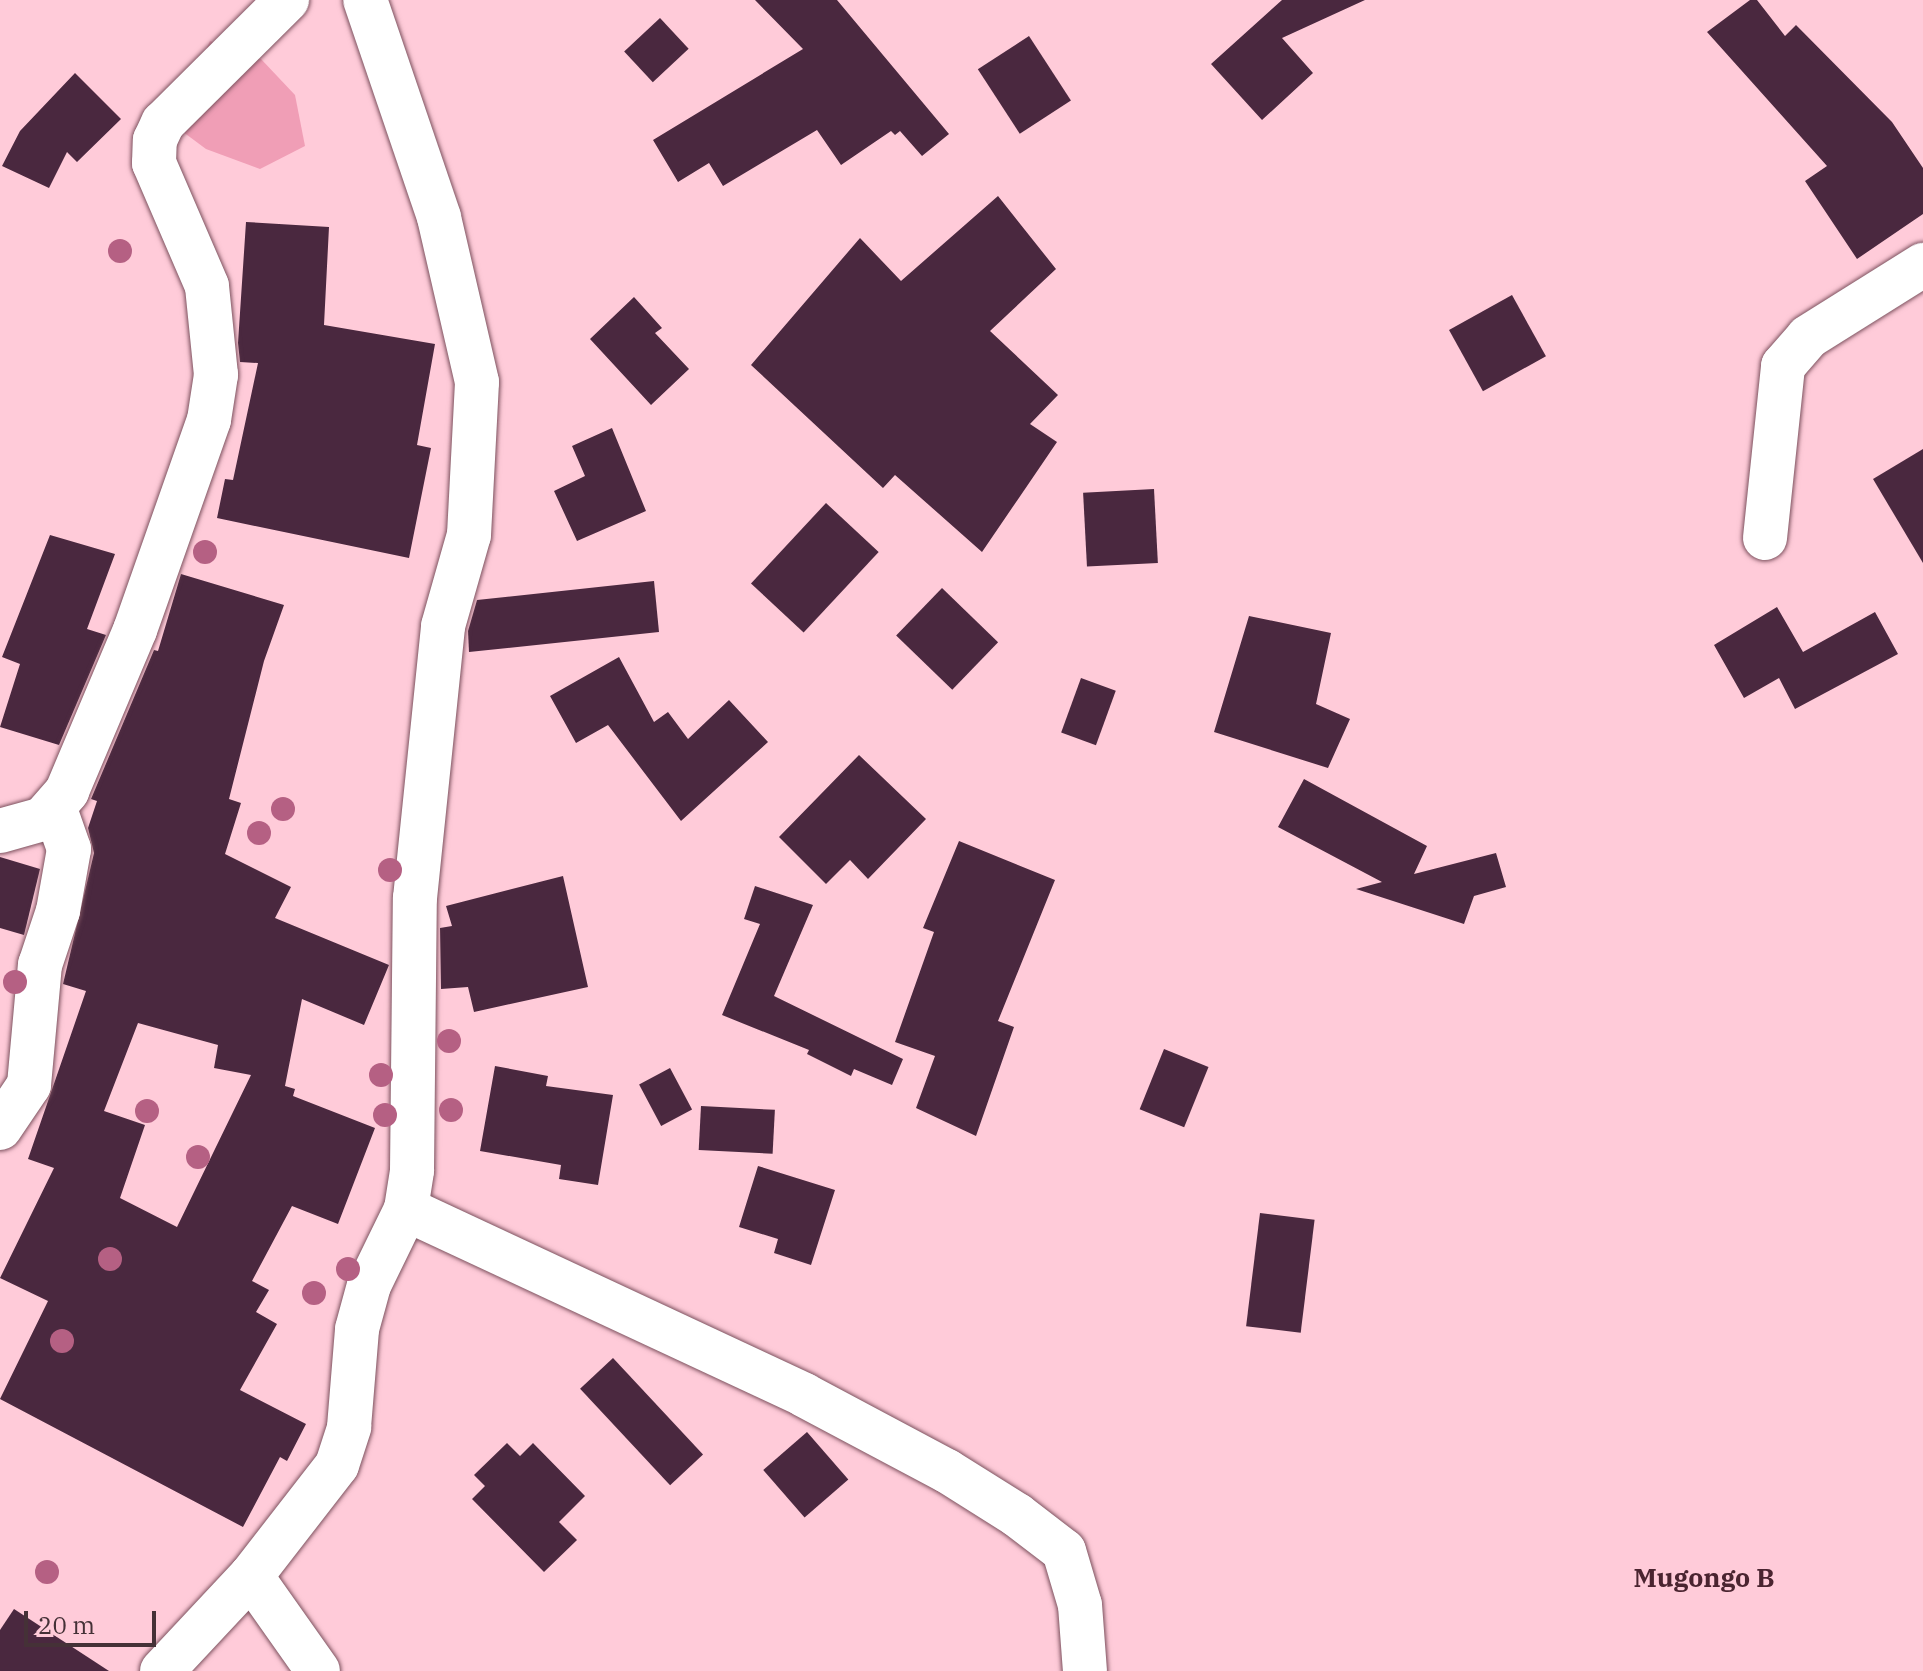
<!DOCTYPE html>
<html>
<head>
<meta charset="utf-8">
<style>
	body { margin:0 }
	#map { position:relative; width:1923px; height:1671px; overflow:hidden; background:#ffcbd9; font-family:"IBM Plex Serif",serif }
	div>[style] { position:absolute }
	.green>* { inset:0; background:#f09eb6 }
	.building>* { inset:0; background:#4a283f; transform-origin:0 0 }
	.roads { filter:drop-shadow(0 0 2px #7d525f) drop-shadow(0 0 2px #7d525f) }
	.minor>* { height:44px; margin:-22px; padding:0 22px; transform-origin:22px; border-radius:22px; background:#fff }
	.trees>* { width:24px; height:24px; margin:-12px; border-radius:50%; background:#b56083 }
	span { translate:-50% -50%; white-space:nowrap; text-align:center; line-height:1.15; -webkit-text-stroke:8px #ffcbd9; paint-order:stroke }
	.quarter-label { font-size:26px; color:#4a2430; font-weight:700 }
	.scale { position:absolute; left:24px; top:1611px; width:132px; height:36px; box-sizing:border-box; border:4px solid #453137; border-top:0; padding-left:10px; font-size:24px; line-height:28px; white-space:nowrap; color:#453137; -webkit-text-stroke:6px #ffcbd9; paint-order:stroke }
</style>
</head>
<body>
<div id="map">
	<div class="green">
		<i style="clip-path:polygon(210px 41px,261px 59px,295px 95px,305px 146px,260px 169px,206px 149px,171px 123px)"></i>
	</div>
	<div class="building">
		<i style="clip-path:polygon(755px 0,837px 0,949px 134px,922px 156px,900px 131px,895px 135px,891px 131px,841px 165px,817px 130px,723px 186px,709px 163px,678px 182px,653px 140px,803px 49px)"></i>
		<i style="clip-path:polygon(1282px 0,1365px 0,1282px 38px,1313px 73px,1262px 120px,1211px 64px)"></i>
		<i style="clip-path:polygon(1750px 0,1757px 0,1785px 36px,1796px 25px,1892px 122px,1923px 168px,1923px 214px,1857px 259px,1805px 181px,1827px 166px,1707px 32px)"></i>
		<i style="left:660px;top:18px;width:42px;height:49px;rotate:47deg"></i>
		<i style="left:1029px;top:36px;width:77px;height:61px;rotate:57deg"></i>
		<i style="clip-path:polygon(75px 73px,121px 119px,77px 162px,67px 152px,49px 188px,2px 166px,20px 131px)"></i>
		<i style="clip-path:polygon(998px 196px,1056px 269px,990px 331px,1058px 395px,1030px 424px,1057px 442px,982px 552px,895px 475px,883px 488px,751px 365px,860px 238px,901px 281px)"></i>
		<i style="clip-path:polygon(246px 222px,329px 227px,324px 325px,435px 344px,417px 445px,431px 448px,409px 558px,217px 518px,225px 479px,233px 480px,258px 363px,240px 362px,238px 343px)"></i>
		<i style="left:1512px;top:295px;width:70px;height:72px;rotate:61deg"></i>
		<i style="clip-path:polygon(634px 297px,662px 328px,655px 333px,689px 369px,651px 405px,590px 339px)"></i>
		<i style="clip-path:polygon(612px 428px,646px 511px,577px 541px,554px 491px,585px 476px,572px 446px)"></i>
		<i style="clip-path:polygon(1923px 449px,1923px 563px,1873px 479px)"></i>
		<i style="left:1154px;top:489px;width:74px;height:71px;rotate:87deg"></i>
		<i style="left:826px;top:503px;width:72px;height:110px;rotate:43deg"></i>
		<i style="clip-path:polygon(50px 535px,115px 554px,87px 629px,106px 635px,59px 745px,0 727px,20px 664px,2px 657px)"></i>
		<i style="clip-path:polygon(evenodd,181px 574px,284px 605px,264px 661px,229px 799px,241px 803px,225px 854px,291px 887px,275px 918px,389px 965px,364px 1025px,302px 999px,285px 1086px,295px 1089px,293px 1096px,375px 1128px,338px 1224px,292px 1206px,252px 1281px,269px 1290px,256px 1312px,277px 1324px,240px 1390px,306px 1424px,287px 1461px,280px 1457px,243px 1527px,0 1399px,48px 1301px,0 1278px,54px 1168px,28px 1159px,86px 991px,63px 984px,94px 853px,88px 828px,97px 801px,91px 799px,154px 650px,158px 651px,181px 574px,138px 1023px,218px 1045px,214px 1068px,251px 1075px,177px 1227px,120px 1198px,145px 1125px,104px 1111px,138px 1023px)"></i>
		<i style="clip-path:polygon(654px 581px,659px 632px,469px 652px,468px 631px,477px 600px)"></i>
		<i style="left:942px;top:588px;width:78px;height:66px;rotate:44deg"></i>
		<i style="clip-path:polygon(1777px 607px,1803px 652px,1875px 612px,1898px 654px,1795px 709px,1779px 678px,1744px 698px,1714px 645px)"></i>
		<i style="clip-path:polygon(1249px 616px,1331px 633px,1316px 704px,1350px 719px,1328px 768px,1214px 732px)"></i>
		<i style="clip-path:polygon(619px 657px,654px 722px,668px 712px,688px 739px,729px 700px,768px 742px,681px 821px,608px 725px,576px 743px,550px 696px)"></i>
		<i style="left:1081px;top:678px;width:37px;height:58px;rotate:20deg"></i>
		<i style="clip-path:polygon(859px 755px,926px 819px,868px 879px,850px 860px,826px 884px,779px 837px)"></i>
		<i style="clip-path:polygon(1304px 779px,1427px 846px,1414px 874px,1496px 853px,1506px 887px,1474px 896px,1464px 924px,1356px 889px,1382px 882px,1278px 827px)"></i>
		<i style="clip-path:polygon(959px 841px,1055px 880px,998px 1021px,1014px 1027px,976px 1136px,916px 1108px,935px 1056px,895px 1042px,934px 932px,923px 928px)"></i>
		<i style="clip-path:polygon(0 857px,40px 869px,24px 935px,0 928px)"></i>
		<i style="clip-path:polygon(563px 876px,588px 987px,474px 1012px,468px 987px,441px 989px,440px 928px,452px 926px,446px 906px)"></i>
		<i style="clip-path:polygon(755px 886px,813px 905px,774px 996px,903px 1059px,892px 1085px,854px 1069px,851px 1076px,807px 1054px,809px 1050px,722px 1015px,760px 924px,744px 919px)"></i>
		<i style="left:1164px;top:1049px;width:48px;height:65px;rotate:22deg"></i>
		<i style="clip-path:polygon(495px 1066px,548px 1076px,546px 1086px,613px 1095px,598px 1185px,559px 1179px,561px 1165px,480px 1151px)"></i>
		<i style="left:670px;top:1068px;width:47px;height:35px;rotate:62deg"></i>
		<i style="left:701px;top:1106px;width:74px;height:44px;rotate:3deg"></i>
		<i style="clip-path:polygon(758px 1166px,835px 1190px,811px 1265px,774px 1253px,778px 1239px,739px 1227px)"></i>
		<i style="left:1260px;top:1213px;width:55px;height:114px;rotate:7deg"></i>
		<i style="left:613px;top:1358px;width:132px;height:45px;rotate:47deg"></i>
		<i style="left:807px;top:1432px;width:63px;height:58px;rotate:49deg"></i>
		<i style="clip-path:polygon(507px 1443px,520px 1456px,533px 1443px,585px 1496px,559px 1522px,577px 1540px,544px 1572px,472px 1499px,485px 1486px,474px 1475px)"></i>
		<i style="clip-path:polygon(14px 1609px,109px 1671px,0 1671px,0 1630px)"></i>
	</div>
	<div class="roads">
		<div class="minor">
			<i style="left:1765px;top:538px;width:173px;rotate:-84deg"></i>
			<i style="left:1783px;top:366px;width:38px;rotate:-49deg"></i>
			<i style="left:1808px;top:337px;width:136px;rotate:-32.1deg"></i>
			<i style="left:0;top:831px;width:45px;rotate:-15.6deg"></i>
			<i style="left:43px;top:819px;width:37px;rotate:-49deg"></i>
			<i style="left:67px;top:791px;width:175px;rotate:-67.1deg"></i>
			<i style="left:135px;top:630px;width:223px;rotate:-70.6deg"></i>
			<i style="left:209px;top:420px;width:46px;rotate:-81.2deg"></i>
			<i style="left:216px;top:375px;width:89px;rotate:-95.8deg"></i>
			<i style="left:207px;top:286px;width:134px;rotate:-113.3deg"></i>
			<i style="left:154px;top:163px;width:23px;rotate:-88deg"></i>
			<i style="left:155px;top:140px;width:19px;rotate:-65deg"></i>
			<i style="left:163px;top:123px;width:175px;rotate:-44.8deg"></i>
			<i style="left:0;top:1128px;width:52px;rotate:-56deg"></i>
			<i style="left:29px;top:1085px;width:121px;rotate:-84.8deg"></i>
			<i style="left:40px;top:965px;width:57px;rotate:-71.6deg"></i>
			<i style="left:58px;top:911px;width:63px;rotate:-79.9deg"></i>
			<i style="left:69px;top:849px;width:42px;rotate:-109.3deg"></i>
			<i style="left:406px;top:1209px;width:439px;rotate:25deg"></i>
			<i style="left:804px;top:1395px;width:162px;rotate:28deg"></i>
			<i style="left:947px;top:1471px;width:83px;rotate:32.2deg"></i>
			<i style="left:1017px;top:1515px;width:59px;rotate:37.5deg"></i>
			<i style="left:1064px;top:1551px;width:56px;rotate:73.5deg"></i>
			<i style="left:1080px;top:1605px;width:66px;rotate:85.7deg"></i>
			<i style="left:251px;top:1576px;width:116px;rotate:54.8deg"></i>
			<i style="left:162px;top:1671px;width:130px;rotate:-46.9deg"></i>
			<i style="left:251px;top:1576px;width:140px;rotate:-52.2deg"></i>
			<i style="left:337px;top:1465px;width:40px;rotate:-72deg"></i>
			<i style="left:349px;top:1427px;width:98px;rotate:-85.3deg"></i>
			<i style="left:357px;top:1329px;width:46px;rotate:-74.7deg"></i>
			<i style="left:369px;top:1285px;width:85px;rotate:-64deg"></i>
			<i style="left:406px;top:1209px;width:39px;rotate:-81deg"></i>
			<i style="left:412px;top:1170px;width:272px;rotate:-89.4deg"></i>
			<i style="left:415px;top:898px;width:273px;rotate:-84.1deg"></i>
			<i style="left:443px;top:626px;width:95px;rotate:-74.1deg"></i>
			<i style="left:469px;top:535px;width:153px;rotate:-87deg"></i>
			<i style="left:477px;top:382px;width:169px;rotate:-103deg"></i>
			<i style="left:439px;top:217px;width:229px;rotate:-108.8deg"></i>
		</div>
	</div>
	<div class="trees">
		<i style="left:120px;top:251px"></i>
		<i style="left:205px;top:552px"></i>
		<i style="left:283px;top:809px"></i>
		<i style="left:259px;top:833px"></i>
		<i style="left:390px;top:870px"></i>
		<i style="left:15px;top:982px"></i>
		<i style="left:449px;top:1041px"></i>
		<i style="left:381px;top:1075px"></i>
		<i style="left:451px;top:1110px"></i>
		<i style="left:147px;top:1111px"></i>
		<i style="left:385px;top:1115px"></i>
		<i style="left:198px;top:1157px"></i>
		<i style="left:110px;top:1259px"></i>
		<i style="left:348px;top:1269px"></i>
		<i style="left:314px;top:1293px"></i>
		<i style="left:62px;top:1341px"></i>
		<i style="left:47px;top:1572px"></i>
	</div>
	<div class="quarter-label">
		<span style="left:1704px;top:1578px">Mugongo B</span>
	</div>
	<div class="scale">20 m</div>
</div>
</body>
</html>
